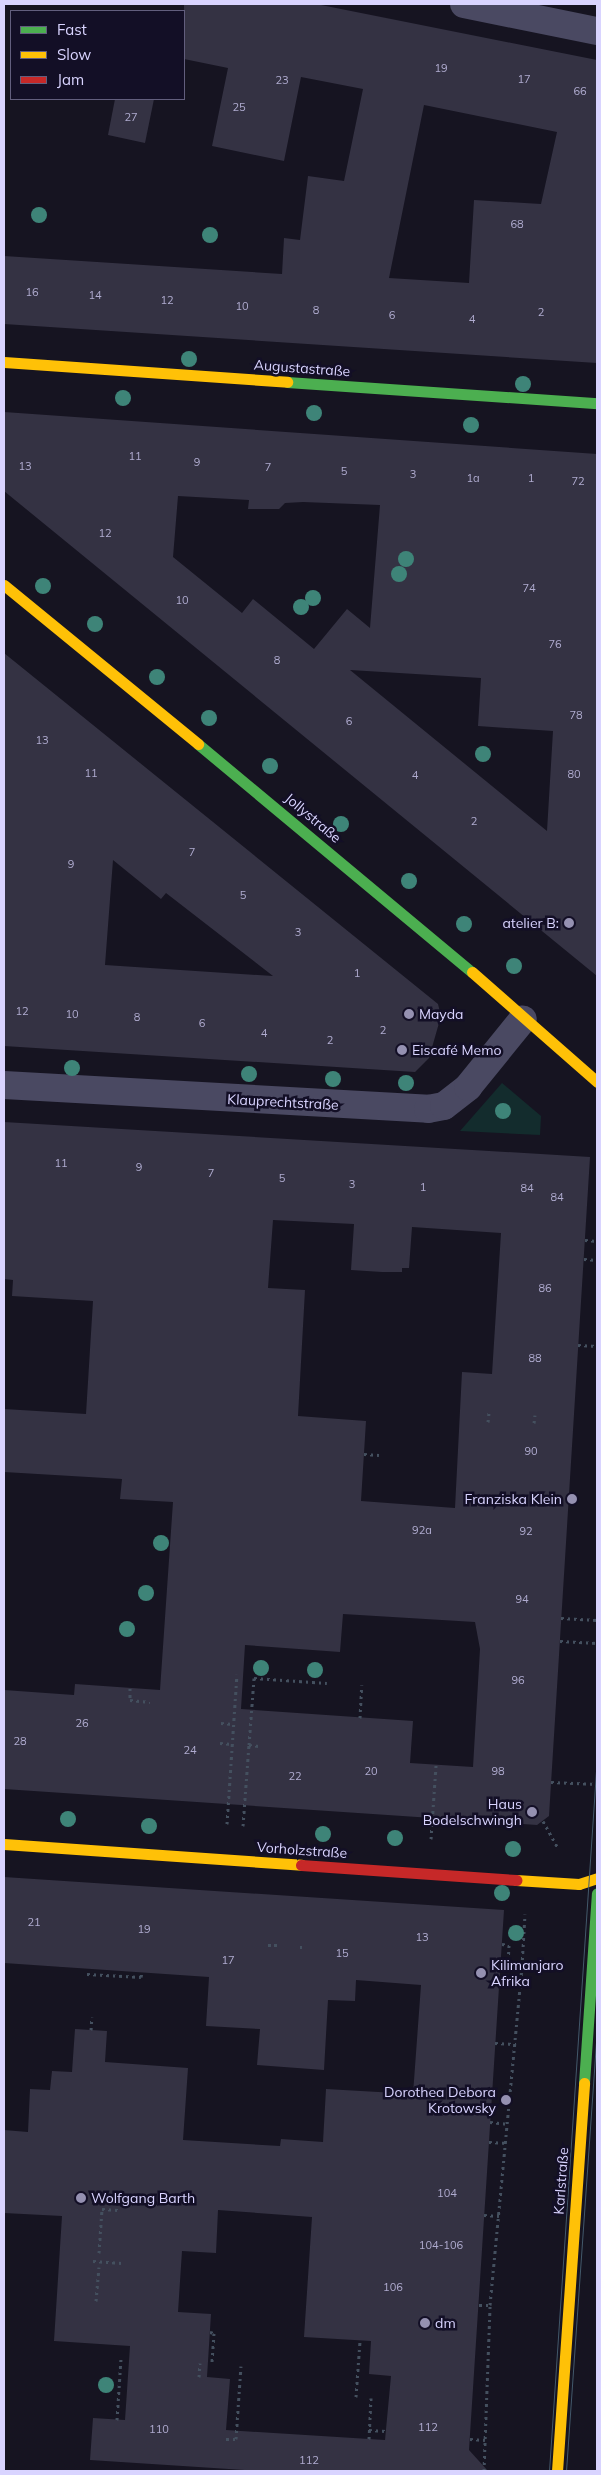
<!DOCTYPE html>
<html>
<head>
<meta charset="utf-8">
<style>
	body { margin:0 }
	#map { position:relative; width:601px; height:2475px; overflow:hidden; background:#161421; font-family:Mulish,sans-serif }
	div>[style] { position:absolute }
	.green>* { inset:0; background:#132c2d }
	.building>* { inset:0; background:#343243 }
	.path>* { height:3px; margin-top:-1.5px; transform-origin:0; background:repeating-linear-gradient(90deg,#44505f 0 2.5px,transparent 0 6.5px) }
	.street>* { height:28px; margin:-14px; padding:0 14px; transform-origin:14px; border-radius:14px; background:#4a4962 }
	.fast>* { height:11px; margin:-5.5px; padding:0 5.5px; transform-origin:5.5px; border-radius:5.5px; background:#4caf50 }
	.slow>* { height:11px; margin:-5.5px; padding:0 5.5px; transform-origin:5.5px; border-radius:5.5px; background:#ffc107 }
	.jam>* { height:11px; margin:-5.5px; padding:0 5.5px; transform-origin:5.5px; border-radius:5.5px; background:#c62828 }
	.tram>* { height:1px; margin:-0.5px; padding:0 0.5px; transform-origin:0.5px; border-radius:0.5px; background:#43596b }
	.trees>* { width:16px; height:16px; margin:-8px; border-radius:50%; background:#3e8478 }
	.dots>* { width:14px; height:14px; translate:-50% -50%; box-sizing:border-box; border:2px solid #130f26; border-radius:50% }
	span { translate:-50% -50%; white-space:nowrap; text-align:center; line-height:1.15; -webkit-text-stroke:5px #130f26; paint-order:stroke }
	.number-label { font-size:11px; color:#b0acd0 }
	.number-label span { -webkit-text-stroke-width:0 }
	.street-label { font-size:14px; color:#d9d4ff }
	.poi-label { font-size:14px; color:#d9d4ff }
	.right { translate:-100% -50%; text-align:right }
	.left { translate:0 -50%; text-align:left }
	.frame { position:absolute; inset:0; border:5px solid #d9d4ff; pointer-events:none }
	.legend { position:absolute; left:10px; top:10px; width:175px; height:90px; box-sizing:border-box; background:#130f26; border:1px solid #625e7d; margin:0; padding:6px 9px; list-style:none; font-size:15px; color:#d9d4ff }
	.legend li { display:flex; align-items:center; gap:10px; height:25px }
	.legend b { width:25px; border:1px solid #625e7d }
</style>
</head>
<body>
<div id="map">
	<div class="green">
		<i style="clip-path:polygon(502px 1083px,541px 1116px,540px 1135px,460px 1131px)"></i>
	</div>
	<div class="building">
		<i style="clip-path:polygon(evenodd,184px 4px,316px 4px,597px 60px,597px 363px,4px 324px,4px 256px,282px 274px,284px 238px,300px 240px,308px 176px,344px 181px,363px 89px,301px 77px,284px 161px,212px 146px,228px 68px,184px 59px,184px 4px,424px 105px,557px 132px,541px 204px,474px 200px,469px 283px,389px 278px,424px 105px)"></i>
		<i style="clip-path:polygon(115px 99px,154px 99px,145px 143px,108px 135px)"></i>
		<i style="clip-path:polygon(evenodd,4px 412px,597px 454px,597px 976px,4px 491px,4px 412px,178px 496px,249px 500px,248px 509px,279px 509px,285px 503px,303px 502px,380px 505px,370px 628px,347px 609px,314px 649px,253px 599px,242px 613px,173px 557px,178px 496px,4px 412px,350px 670px,481px 678px,478px 726px,553px 731px,547px 831px,350px 670px)"></i>
		<i style="clip-path:polygon(evenodd,4px 653px,438px 1004px,441px 1016px,429px 1058px,415px 1072px,4px 1046px,4px 653px,113px 860px,161px 899px,166px 893px,273px 976px,105px 965px,113px 860px)"></i>
		<i style="clip-path:polygon(evenodd,4px 1122px,590px 1157px,549px 1816px,537px 1825px,4px 1789px,4px 1690px,74px 1695px,75px 1684px,160px 1690px,173px 1502px,120px 1499px,122px 1479px,4px 1472px,4px 1409px,86px 1414px,93px 1301px,12px 1296px,13px 1280px,4px 1279px,4px 1122px,273px 1220px,354px 1224px,351px 1270px,382px 1272px,402px 1272px,402px 1268px,409px 1268px,412px 1227px,501px 1233px,492px 1374px,462px 1372px,455px 1508px,361px 1501px,366px 1421px,298px 1416px,305px 1290px,268px 1288px,273px 1220px,4px 1122px,343px 1614px,475px 1622px,480px 1649px,473px 1767px,410px 1763px,413px 1721px,241px 1709px,245px 1645px,340px 1652px,343px 1614px)"></i>
		<i style="clip-path:polygon(evenodd,4px 1877px,504px 1910px,469px 2450px,488px 2471px,258px 2471px,90px 2460px,93px 2418px,125px 2420px,130px 2346px,54px 2341px,62px 2216px,4px 2213px,4px 2130px,28px 2132px,30px 2089px,50px 2090px,52px 2071px,72px 2072px,75px 2029px,107px 2031px,105px 2062px,188px 2068px,183px 2140px,280px 2146px,281px 2139px,323px 2142px,326px 2089px,413px 2094px,421px 1985px,356px 1980px,355px 2001px,328px 2000px,324px 2070px,257px 2065px,260px 2029px,206px 2026px,209px 1977px,4px 1963px,4px 1877px,218px 2210px,312px 2217px,304px 2337px,371px 2341px,369px 2374px,391px 2376px,385px 2440px,226px 2430px,230px 2379px,207px 2377px,211px 2314px,178px 2312px,182px 2251px,216px 2253px,218px 2210px)"></i>
	</div>
	<div class="path">
		<i style="left:585px;top:1240px;width:12px;rotate:5deg"></i>
		<i style="left:584px;top:1259px;width:13px;rotate:4deg"></i>
		<i style="left:578px;top:1345px;width:19px;rotate:3deg"></i>
		<i style="left:488px;top:1422px;width:10px;rotate:-84deg"></i>
		<i style="left:534px;top:1423px;width:8px;rotate:-83deg"></i>
		<i style="left:364px;top:1454px;width:15px;rotate:4deg"></i>
		<i style="left:561px;top:1618px;width:36px;rotate:3deg"></i>
		<i style="left:560px;top:1641px;width:37px;rotate:3deg"></i>
		<i style="left:130px;top:1688px;width:12px;rotate:90deg"></i>
		<i style="left:130px;top:1700px;width:20px;rotate:6deg"></i>
		<i style="left:360px;top:1718px;width:33px;rotate:-87deg"></i>
		<i style="left:221px;top:1723px;width:12px;rotate:5deg"></i>
		<i style="left:220px;top:1743px;width:12px;rotate:5deg"></i>
		<i style="left:249px;top:1745px;width:67px;rotate:-85.7deg"></i>
		<i style="left:254px;top:1678px;width:73px;rotate:3.9deg"></i>
		<i style="left:551px;top:1782px;width:46px;rotate:2.5deg"></i>
		<i style="left:543px;top:1821px;width:31px;rotate:61deg"></i>
		<i style="left:227px;top:1824px;width:150px;rotate:-86.2deg"></i>
		<i style="left:243px;top:1826px;width:81px;rotate:-85.8deg"></i>
		<i style="left:249px;top:1745px;width:10px;rotate:6deg"></i>
		<i style="left:431px;top:1839px;width:74px;rotate:-86.1deg"></i>
		<i style="left:502px;top:1944px;width:7px;rotate:8deg"></i>
		<i style="left:509px;top:1945px;width:20px;rotate:93deg"></i>
		<i style="left:508px;top:1965px;width:14px;rotate:4deg"></i>
		<i style="left:522px;top:1966px;width:52px;rotate:-86.7deg"></i>
		<i style="left:268px;top:1945px;width:9px"></i>
		<i style="left:300px;top:1947px;width:6px"></i>
		<i style="left:87px;top:1974px;width:54px;rotate:3.2deg"></i>
		<i style="left:141px;top:1977px;width:5px;rotate:-79deg"></i>
		<i style="left:91px;top:2030px;width:13px;rotate:-86deg"></i>
		<i style="left:495px;top:2043px;width:21px;rotate:3deg"></i>
		<i style="left:490px;top:2122px;width:19px;rotate:6deg"></i>
		<i style="left:489px;top:2142px;width:19px;rotate:3deg"></i>
		<i style="left:484px;top:2215px;width:15px;rotate:4deg"></i>
		<i style="left:99px;top:2253px;width:44px;rotate:-86.1deg"></i>
		<i style="left:102px;top:2209px;width:16px;rotate:4deg"></i>
		<i style="left:93px;top:2261px;width:29px;rotate:4deg"></i>
		<i style="left:96px;top:2301px;width:34px;rotate:-85deg"></i>
		<i style="left:479px;top:2305px;width:11px"></i>
		<i style="left:210px;top:2332px;width:4px;rotate:14deg"></i>
		<i style="left:214px;top:2333px;width:31px;rotate:94deg"></i>
		<i style="left:199px;top:2377px;width:14px;rotate:-86deg"></i>
		<i style="left:356px;top:2397px;width:56px;rotate:-85.9deg"></i>
		<i style="left:117px;top:2420px;width:62px;rotate:-86.3deg"></i>
		<i style="left:369px;top:2430px;width:17px;rotate:3deg"></i>
		<i style="left:226px;top:2439px;width:10px"></i>
		<i style="left:236px;top:2439px;width:73px;rotate:-86.1deg"></i>
		<i style="left:369px;top:2439px;width:41px;rotate:-87.2deg"></i>
		<i style="left:470px;top:2439px;width:15px;rotate:4deg"></i>
		<i style="left:484px;top:2471px;width:166px;rotate:-87.9deg"></i>
		<i style="left:490px;top:2305px;width:341px;rotate:-84.6deg"></i>
	</div>
	<div class="street">
		<i style="left:464px;top:4px;width:136px;rotate:11.5deg"></i>
		<i style="left:4px;top:1085px;width:425px;rotate:3.2deg"></i>
		<i style="left:428px;top:1109px;width:16px;rotate:-11deg"></i>
		<i style="left:444px;top:1106px;width:31px;rotate:-38deg"></i>
		<i style="left:468px;top:1087px;width:87px;rotate:-51deg"></i>
	</div>
	<div class="fast">
		<i style="left:287px;top:382px;width:311px;rotate:3.9deg"></i>
		<i style="left:198px;top:744px;width:356px;rotate:39.8deg"></i>
		<i style="left:584px;top:2083px;width:190px;rotate:-86.1deg"></i>
	</div>
	<div class="slow">
		<i style="left:4px;top:362px;width:284px;rotate:4deg"></i>
		<i style="left:4px;top:585px;width:251px;rotate:39.3deg"></i>
		<i style="left:472px;top:972px;width:167px;rotate:41.3deg"></i>
		<i style="left:4px;top:1844px;width:298px;rotate:4deg"></i>
		<i style="left:516px;top:1880px;width:63px;rotate:3.6deg"></i>
		<i style="left:579px;top:1884px;width:19px;rotate:-18deg"></i>
		<i style="left:557px;top:2471px;width:389px;rotate:-86deg"></i>
	</div>
	<div class="jam">
		<i style="left:301px;top:1865px;width:216px;rotate:4deg"></i>
	</div>
	<div class="tram">
		<i style="left:549px;top:2471px;width:718px;rotate:-86.16deg"></i>
		<i style="left:566px;top:2471px;width:449px;rotate:-86deg"></i>
	</div>
	<div class="trees">
		<i style="left:39px;top:215px"></i>
		<i style="left:210px;top:235px"></i>
		<i style="left:189px;top:359px"></i>
		<i style="left:523px;top:384px"></i>
		<i style="left:123px;top:398px"></i>
		<i style="left:314px;top:413px"></i>
		<i style="left:471px;top:425px"></i>
		<i style="left:406px;top:559px"></i>
		<i style="left:399px;top:574px"></i>
		<i style="left:43px;top:586px"></i>
		<i style="left:313px;top:598px"></i>
		<i style="left:301px;top:607px"></i>
		<i style="left:95px;top:624px"></i>
		<i style="left:157px;top:677px"></i>
		<i style="left:209px;top:718px"></i>
		<i style="left:483px;top:754px"></i>
		<i style="left:270px;top:766px"></i>
		<i style="left:341px;top:824px"></i>
		<i style="left:409px;top:881px"></i>
		<i style="left:464px;top:924px"></i>
		<i style="left:514px;top:966px"></i>
		<i style="left:72px;top:1068px"></i>
		<i style="left:249px;top:1074px"></i>
		<i style="left:333px;top:1079px"></i>
		<i style="left:406px;top:1083px"></i>
		<i style="left:503px;top:1111px"></i>
		<i style="left:161px;top:1543px"></i>
		<i style="left:146px;top:1593px"></i>
		<i style="left:127px;top:1629px"></i>
		<i style="left:261px;top:1668px"></i>
		<i style="left:315px;top:1670px"></i>
		<i style="left:68px;top:1819px"></i>
		<i style="left:149px;top:1826px"></i>
		<i style="left:323px;top:1834px"></i>
		<i style="left:395px;top:1838px"></i>
		<i style="left:513px;top:1849px"></i>
		<i style="left:502px;top:1893px"></i>
		<i style="left:516px;top:1933px"></i>
		<i style="left:106px;top:2385px"></i>
	</div>
	<div class="dots">
		<i style="left:569px;top:923px;background:#9591b1"></i>
		<i style="left:409px;top:1014px;background:#9591b1"></i>
		<i style="left:402px;top:1050px;background:#9591b1"></i>
		<i style="left:572px;top:1499px;background:#9591b1"></i>
		<i style="left:532px;top:1812px;background:#9591b1"></i>
		<i style="left:481px;top:1973px;background:#9591b1"></i>
		<i style="left:506px;top:2100px;background:#9591b1"></i>
		<i style="left:81px;top:2198px;background:#9591b1"></i>
		<i style="left:425px;top:2323px;background:#9591b1"></i>
	</div>
	<div class="number-label">
		<span style="left:441px;top:68px">19</span>
		<span style="left:524px;top:79px">17</span>
		<span style="left:282px;top:80px">23</span>
		<span style="left:580px;top:91px">66</span>
		<span style="left:239px;top:107px">25</span>
		<span style="left:131px;top:117px">27</span>
		<span style="left:517px;top:224px">68</span>
		<span style="left:32px;top:292px">16</span>
		<span style="left:95px;top:295px">14</span>
		<span style="left:167px;top:300px">12</span>
		<span style="left:242px;top:306px">10</span>
		<span style="left:316px;top:310px">8</span>
		<span style="left:541px;top:312px">2</span>
		<span style="left:392px;top:315px">6</span>
		<span style="left:472px;top:319px">4</span>
		<span style="left:135px;top:456px">11</span>
		<span style="left:197px;top:462px">9</span>
		<span style="left:25px;top:466px">13</span>
		<span style="left:268px;top:467px">7</span>
		<span style="left:344px;top:471px">5</span>
		<span style="left:413px;top:474px">3</span>
		<span style="left:473px;top:478px">1a</span>
		<span style="left:531px;top:478px">1</span>
		<span style="left:578px;top:481px">72</span>
		<span style="left:105px;top:533px">12</span>
		<span style="left:529px;top:588px">74</span>
		<span style="left:182px;top:600px">10</span>
		<span style="left:555px;top:644px">76</span>
		<span style="left:277px;top:660px">8</span>
		<span style="left:576px;top:715px">78</span>
		<span style="left:349px;top:721px">6</span>
		<span style="left:42px;top:740px">13</span>
		<span style="left:91px;top:773px">11</span>
		<span style="left:574px;top:774px">80</span>
		<span style="left:415px;top:775px">4</span>
		<span style="left:474px;top:821px">2</span>
		<span style="left:192px;top:852px">7</span>
		<span style="left:71px;top:864px">9</span>
		<span style="left:243px;top:895px">5</span>
		<span style="left:298px;top:932px">3</span>
		<span style="left:357px;top:973px">1</span>
		<span style="left:22px;top:1011px">12</span>
		<span style="left:72px;top:1014px">10</span>
		<span style="left:137px;top:1017px">8</span>
		<span style="left:202px;top:1023px">6</span>
		<span style="left:383px;top:1030px">2</span>
		<span style="left:264px;top:1033px">4</span>
		<span style="left:330px;top:1040px">2</span>
		<span style="left:61px;top:1163px">11</span>
		<span style="left:139px;top:1167px">9</span>
		<span style="left:211px;top:1173px">7</span>
		<span style="left:282px;top:1178px">5</span>
		<span style="left:352px;top:1184px">3</span>
		<span style="left:423px;top:1187px">1</span>
		<span style="left:527px;top:1188px">84</span>
		<span style="left:557px;top:1197px">84</span>
		<span style="left:545px;top:1288px">86</span>
		<span style="left:535px;top:1358px">88</span>
		<span style="left:531px;top:1451px">90</span>
		<span style="left:422px;top:1530px">92a</span>
		<span style="left:526px;top:1531px">92</span>
		<span style="left:522px;top:1599px">94</span>
		<span style="left:518px;top:1680px">96</span>
		<span style="left:82px;top:1723px">26</span>
		<span style="left:20px;top:1741px">28</span>
		<span style="left:190px;top:1750px">24</span>
		<span style="left:371px;top:1771px">20</span>
		<span style="left:498px;top:1771px">98</span>
		<span style="left:295px;top:1776px">22</span>
		<span style="left:34px;top:1922px">21</span>
		<span style="left:144px;top:1929px">19</span>
		<span style="left:422px;top:1937px">13</span>
		<span style="left:342px;top:1953px">15</span>
		<span style="left:228px;top:1960px">17</span>
		<span style="left:447px;top:2193px">104</span>
		<span style="left:441px;top:2245px">104-106</span>
		<span style="left:393px;top:2287px">106</span>
		<span style="left:428px;top:2427px">112</span>
		<span style="left:159px;top:2429px">110</span>
		<span style="left:309px;top:2460px">112</span>
	</div>
	<div class="street-label">
		<span style="left:302px;top:368px;rotate:4deg">Augustastraße</span>
		<span style="left:313px;top:818px;rotate:40deg">Jollystraße</span>
		<span style="left:283px;top:1102px;rotate:3deg">Klauprechtstraße</span>
		<span style="left:302px;top:1850px;rotate:4deg">Vorholzstraße</span>
		<span style="left:561px;top:2181px;rotate:-86deg">Karlstraße</span>
	</div>
	<div class="poi-label">
		<span class="right" style="left:559px;top:923px">atelier B:</span>
		<span class="left" style="left:419px;top:1014px">Mayda</span>
		<span class="left" style="left:412px;top:1050px">Eiscafé Memo</span>
		<span class="right" style="left:562px;top:1499px">Franziska Klein</span>
		<span class="right" style="left:522px;top:1812px">Haus<br>Bodelschwingh</span>
		<span class="left" style="left:491px;top:1973px">Kilimanjaro<br>Afrika</span>
		<span class="right" style="left:496px;top:2100px">Dorothea Debora<br>Krotowsky</span>
		<span class="left" style="left:91px;top:2198px">Wolfgang Barth</span>
		<span class="left" style="left:435px;top:2323px">dm</span>
	</div>
	<div class="frame"></div>
	<ul class="legend">
	<li><b style="height:6px;background:#4caf50"></b>Fast</li>
	<li><b style="height:6px;background:#ffc107"></b>Slow</li>
	<li><b style="height:6px;background:#c62828"></b>Jam</li>
	</ul>
</div>
</body>
</html>
